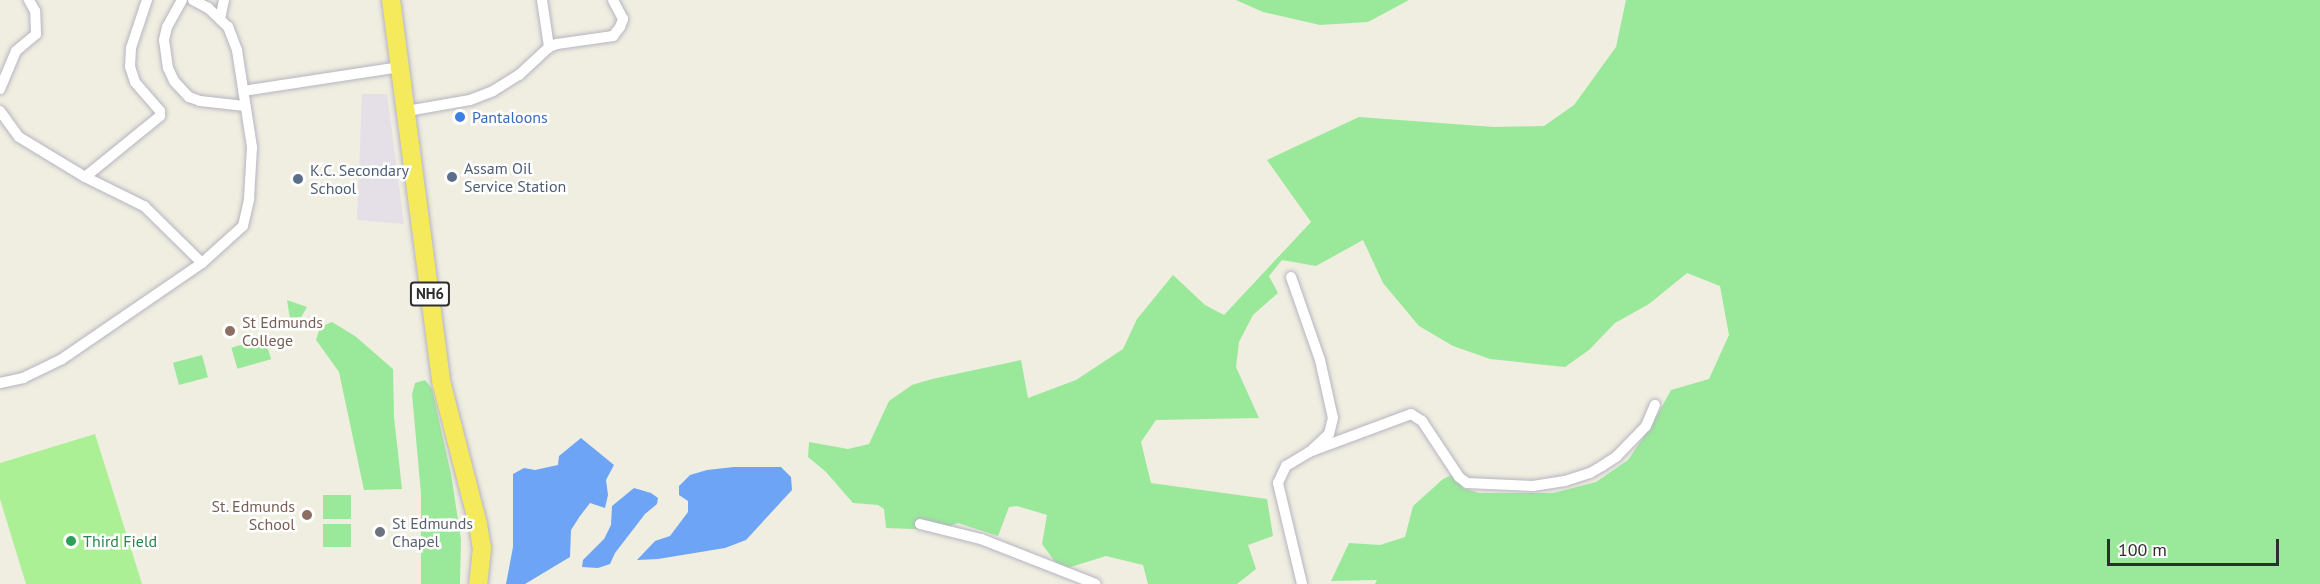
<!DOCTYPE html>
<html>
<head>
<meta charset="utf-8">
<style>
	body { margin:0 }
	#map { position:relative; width:2320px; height:584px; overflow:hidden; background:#f0eee0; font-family:"PT Sans",sans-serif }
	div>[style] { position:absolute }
	.industrial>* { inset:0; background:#e5e0e8 }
	.green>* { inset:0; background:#9ae99a; transform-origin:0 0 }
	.pitch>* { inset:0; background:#abf095 }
	.water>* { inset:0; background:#6ea4f6 }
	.roads { filter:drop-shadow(0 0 2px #b6b4c2) drop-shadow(0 0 2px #b6b4c2) }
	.minor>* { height:10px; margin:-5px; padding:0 5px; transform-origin:5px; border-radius:5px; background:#fff }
	.trunk>* { height:18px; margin:-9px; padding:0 9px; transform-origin:9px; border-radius:9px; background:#f4ea5c }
	.dots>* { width:16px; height:16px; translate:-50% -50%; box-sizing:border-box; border:3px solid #fff; border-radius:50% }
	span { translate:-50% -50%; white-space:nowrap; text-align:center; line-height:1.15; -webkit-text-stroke:5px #fff; paint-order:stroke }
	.shield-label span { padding:2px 4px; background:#fff; border:2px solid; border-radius:4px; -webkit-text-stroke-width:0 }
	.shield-label { font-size:15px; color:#2e2e2e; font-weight:700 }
	.shop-label { font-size:16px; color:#366cbe }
	.left { translate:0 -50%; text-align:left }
	.service-label { font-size:16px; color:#4e5e75 }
	.education-label { font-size:16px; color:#785e54 }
	.right { translate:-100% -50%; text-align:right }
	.worship-label { font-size:16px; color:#5b616d }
	.leisure-label { font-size:16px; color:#27864d }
	.scale { position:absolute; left:2107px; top:539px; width:172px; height:27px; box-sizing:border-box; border:3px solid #2e2e2e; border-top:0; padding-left:8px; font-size:18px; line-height:21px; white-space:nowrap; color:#2e2e2e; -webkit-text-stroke:4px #fff; paint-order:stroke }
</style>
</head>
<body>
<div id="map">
	<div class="industrial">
		<i style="clip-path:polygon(362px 94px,387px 94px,404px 224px,357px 220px)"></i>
	</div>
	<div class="green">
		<i style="clip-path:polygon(1236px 0,1409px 0,1368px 22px,1320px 25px,1263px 12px)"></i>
		<i style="clip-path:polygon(1626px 0,2320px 0,2320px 584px,1375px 584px,1377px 580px,1331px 581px,1349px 543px,1380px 545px,1405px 537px,1413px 506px,1443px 479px,1452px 475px,1463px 488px,1479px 493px,1553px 493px,1596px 482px,1628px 460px,1653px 423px,1671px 390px,1709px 379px,1729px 335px,1720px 286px,1687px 273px,1649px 304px,1615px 323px,1589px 350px,1565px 367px,1490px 359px,1453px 346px,1419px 326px,1383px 283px,1363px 240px,1316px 266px,1282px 260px,1269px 276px,1278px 293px,1253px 315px,1239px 342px,1236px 367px,1259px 418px,1156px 420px,1141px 442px,1151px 483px,1267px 499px,1273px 536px,1248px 545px,1256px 569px,1237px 584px,1148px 584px,1143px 565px,1106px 556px,1061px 570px,1042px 544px,1047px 515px,1017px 506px,1009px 507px,998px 536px,958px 523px,940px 530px,886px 528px,884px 509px,878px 505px,853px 503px,826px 472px,808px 457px,809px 442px,848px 449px,869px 444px,889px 401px,912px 385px,932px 379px,1021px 360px,1028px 398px,1076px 380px,1123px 349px,1137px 319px,1173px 275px,1205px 305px,1224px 315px,1311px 222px,1267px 160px,1359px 117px,1494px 127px,1544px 126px,1574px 105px,1616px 47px)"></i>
		<i style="clip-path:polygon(287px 300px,307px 307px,296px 326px,291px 325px)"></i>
		<i style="clip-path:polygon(332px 322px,355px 336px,393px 369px,394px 417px,402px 489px,364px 490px,339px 372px,316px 340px,320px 327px)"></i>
		<i style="left:265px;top:338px;width:22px;height:35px;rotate:74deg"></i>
		<i style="left:202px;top:355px;width:23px;height:30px;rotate:75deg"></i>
		<i style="clip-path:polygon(425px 380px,432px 389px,451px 474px,461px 539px,460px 584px,421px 584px,421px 494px,412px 394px,415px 383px)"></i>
		<i style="left:323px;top:495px;width:28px;height:24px"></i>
		<i style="left:351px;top:524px;width:23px;height:28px;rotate:90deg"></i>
	</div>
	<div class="pitch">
		<i style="clip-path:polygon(95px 434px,142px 584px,26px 584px,0 499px,0 463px)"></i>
	</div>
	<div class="water">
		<i style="clip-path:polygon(581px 438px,614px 465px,606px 480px,608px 495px,605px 508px,590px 503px,580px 516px,571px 530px,570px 557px,525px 584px,506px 584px,513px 547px,513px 474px,524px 468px,535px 470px,558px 465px,559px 456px)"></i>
		<i style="clip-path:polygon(734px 467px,781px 467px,791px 477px,792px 490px,746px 540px,725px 548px,658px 559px,637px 560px,655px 541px,670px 536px,688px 512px,688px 501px,679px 495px,679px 486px,690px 475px,707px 470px)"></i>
		<i style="clip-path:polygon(634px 488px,651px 493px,658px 498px,657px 504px,645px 514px,615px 553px,610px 564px,598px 568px,582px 567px,583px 560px,604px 539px,611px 525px,612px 506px)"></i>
	</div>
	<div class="roads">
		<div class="minor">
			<i style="left:182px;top:0;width:31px;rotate:119deg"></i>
			<i style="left:167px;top:27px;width:13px;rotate:103deg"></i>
			<i style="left:164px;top:40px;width:28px;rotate:82deg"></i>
			<i style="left:168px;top:68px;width:14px;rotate:65deg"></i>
			<i style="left:174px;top:81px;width:22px;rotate:47deg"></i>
			<i style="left:189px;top:97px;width:12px;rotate:20deg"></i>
			<i style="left:200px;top:101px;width:45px;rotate:6.3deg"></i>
			<i style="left:542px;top:0;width:48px;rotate:81.5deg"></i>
			<i style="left:220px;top:19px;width:19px;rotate:-78deg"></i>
			<i style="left:0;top:89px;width:41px;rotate:-67.2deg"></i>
			<i style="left:16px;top:51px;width:26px;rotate:-40deg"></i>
			<i style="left:36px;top:34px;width:23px;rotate:-92deg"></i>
			<i style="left:35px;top:11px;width:13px;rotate:-119deg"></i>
			<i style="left:243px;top:91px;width:159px;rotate:-8.7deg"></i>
			<i style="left:0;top:111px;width:32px;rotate:54deg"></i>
			<i style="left:19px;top:137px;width:77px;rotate:31.2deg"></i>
			<i style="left:85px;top:177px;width:66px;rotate:26.2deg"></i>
			<i style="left:144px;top:206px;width:81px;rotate:44.5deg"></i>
			<i style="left:407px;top:111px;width:64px;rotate:-9.9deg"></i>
			<i style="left:470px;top:100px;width:25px;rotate:-21deg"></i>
			<i style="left:493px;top:91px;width:31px;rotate:-32deg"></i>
			<i style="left:519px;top:75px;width:41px;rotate:-43deg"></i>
			<i style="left:549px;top:47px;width:9px;rotate:-21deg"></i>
			<i style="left:557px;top:44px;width:57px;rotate:-8.1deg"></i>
			<i style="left:613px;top:36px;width:11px;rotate:-52deg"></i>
			<i style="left:620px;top:27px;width:9px;rotate:-69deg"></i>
			<i style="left:623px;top:19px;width:21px;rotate:-118deg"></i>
			<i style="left:85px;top:177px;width:97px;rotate:-39.1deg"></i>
			<i style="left:160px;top:116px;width:5px;rotate:-90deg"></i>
			<i style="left:160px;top:111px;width:38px;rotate:-131deg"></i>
			<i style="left:135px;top:82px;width:16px;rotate:-108deg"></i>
			<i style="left:130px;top:67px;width:19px;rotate:-87deg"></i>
			<i style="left:131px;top:48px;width:51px;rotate:-71.6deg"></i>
			<i style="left:1291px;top:277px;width:88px;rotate:70.7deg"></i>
			<i style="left:1320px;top:360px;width:59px;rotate:77.4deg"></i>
			<i style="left:1333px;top:418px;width:16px;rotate:104deg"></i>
			<i style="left:1329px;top:434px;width:22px;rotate:137deg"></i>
			<i style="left:0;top:383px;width:24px;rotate:-12deg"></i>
			<i style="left:23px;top:378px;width:43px;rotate:-26deg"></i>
			<i style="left:62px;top:359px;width:170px;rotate:-34.4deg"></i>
			<i style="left:202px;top:263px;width:55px;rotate:-42.1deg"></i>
			<i style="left:243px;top:226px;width:28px;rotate:-77deg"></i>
			<i style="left:249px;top:199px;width:52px;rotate:-86.7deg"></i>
			<i style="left:252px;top:147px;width:98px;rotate:-98.8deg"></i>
			<i style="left:237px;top:50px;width:25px;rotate:-111deg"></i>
			<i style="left:228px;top:27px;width:28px;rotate:-136deg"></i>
			<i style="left:208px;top:8px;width:17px;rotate:-152deg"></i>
			<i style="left:920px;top:524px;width:63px;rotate:13.8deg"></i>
			<i style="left:981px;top:539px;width:123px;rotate:21.4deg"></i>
			<i style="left:1302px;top:584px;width:104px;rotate:-103.4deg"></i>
			<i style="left:1278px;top:483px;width:19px;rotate:-65deg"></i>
			<i style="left:1286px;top:466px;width:27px;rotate:-31deg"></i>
			<i style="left:1309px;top:452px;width:109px;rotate:-20.4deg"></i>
			<i style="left:1411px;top:414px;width:13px;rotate:32deg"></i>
			<i style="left:1422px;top:421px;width:67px;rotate:56.5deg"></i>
			<i style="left:1459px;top:477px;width:10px;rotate:37deg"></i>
			<i style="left:1467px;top:483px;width:66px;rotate:2.6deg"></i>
			<i style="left:1533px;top:486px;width:32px;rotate:-9deg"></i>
			<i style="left:1565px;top:481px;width:26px;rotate:-18deg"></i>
			<i style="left:1590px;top:473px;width:14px;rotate:-30deg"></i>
			<i style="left:1602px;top:466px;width:17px;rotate:-33deg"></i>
			<i style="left:1616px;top:457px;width:43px;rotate:-45.9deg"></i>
			<i style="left:1646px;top:426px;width:23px;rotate:-67deg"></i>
		</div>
		<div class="trunk">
			<i style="left:391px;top:0;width:388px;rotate:82.5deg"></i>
			<i style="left:442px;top:385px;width:144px;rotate:75.5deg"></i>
			<i style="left:478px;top:524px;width:24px;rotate:81deg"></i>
			<i style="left:482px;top:548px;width:36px;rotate:96deg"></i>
		</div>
	</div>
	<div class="dots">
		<i style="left:460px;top:117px;background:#3f7fe0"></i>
		<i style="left:452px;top:177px;background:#5c6f8a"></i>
		<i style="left:298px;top:179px;background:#5c6f8a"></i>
		<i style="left:230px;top:331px;background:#8d6e63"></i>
		<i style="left:307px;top:515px;background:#8d6e63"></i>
		<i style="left:380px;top:532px;background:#6b7280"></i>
		<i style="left:71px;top:541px;background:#2e9e5b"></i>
	</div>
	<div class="shield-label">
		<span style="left:430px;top:294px">NH6</span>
	</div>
	<div class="shop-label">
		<span class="left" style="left:472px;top:117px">Pantaloons</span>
	</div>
	<div class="service-label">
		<span class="left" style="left:464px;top:177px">Assam Oil<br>Service Station</span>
		<span class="left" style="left:310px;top:179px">K.C. Secondary<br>School</span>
	</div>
	<div class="education-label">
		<span class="left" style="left:242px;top:331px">St Edmunds<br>College</span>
		<span class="right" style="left:295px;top:515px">St. Edmunds<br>School</span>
	</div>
	<div class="worship-label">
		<span class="left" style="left:392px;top:532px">St Edmunds<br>Chapel</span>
	</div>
	<div class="leisure-label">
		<span class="left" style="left:83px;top:541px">Third Field</span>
	</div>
	<div class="scale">100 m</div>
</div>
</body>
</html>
